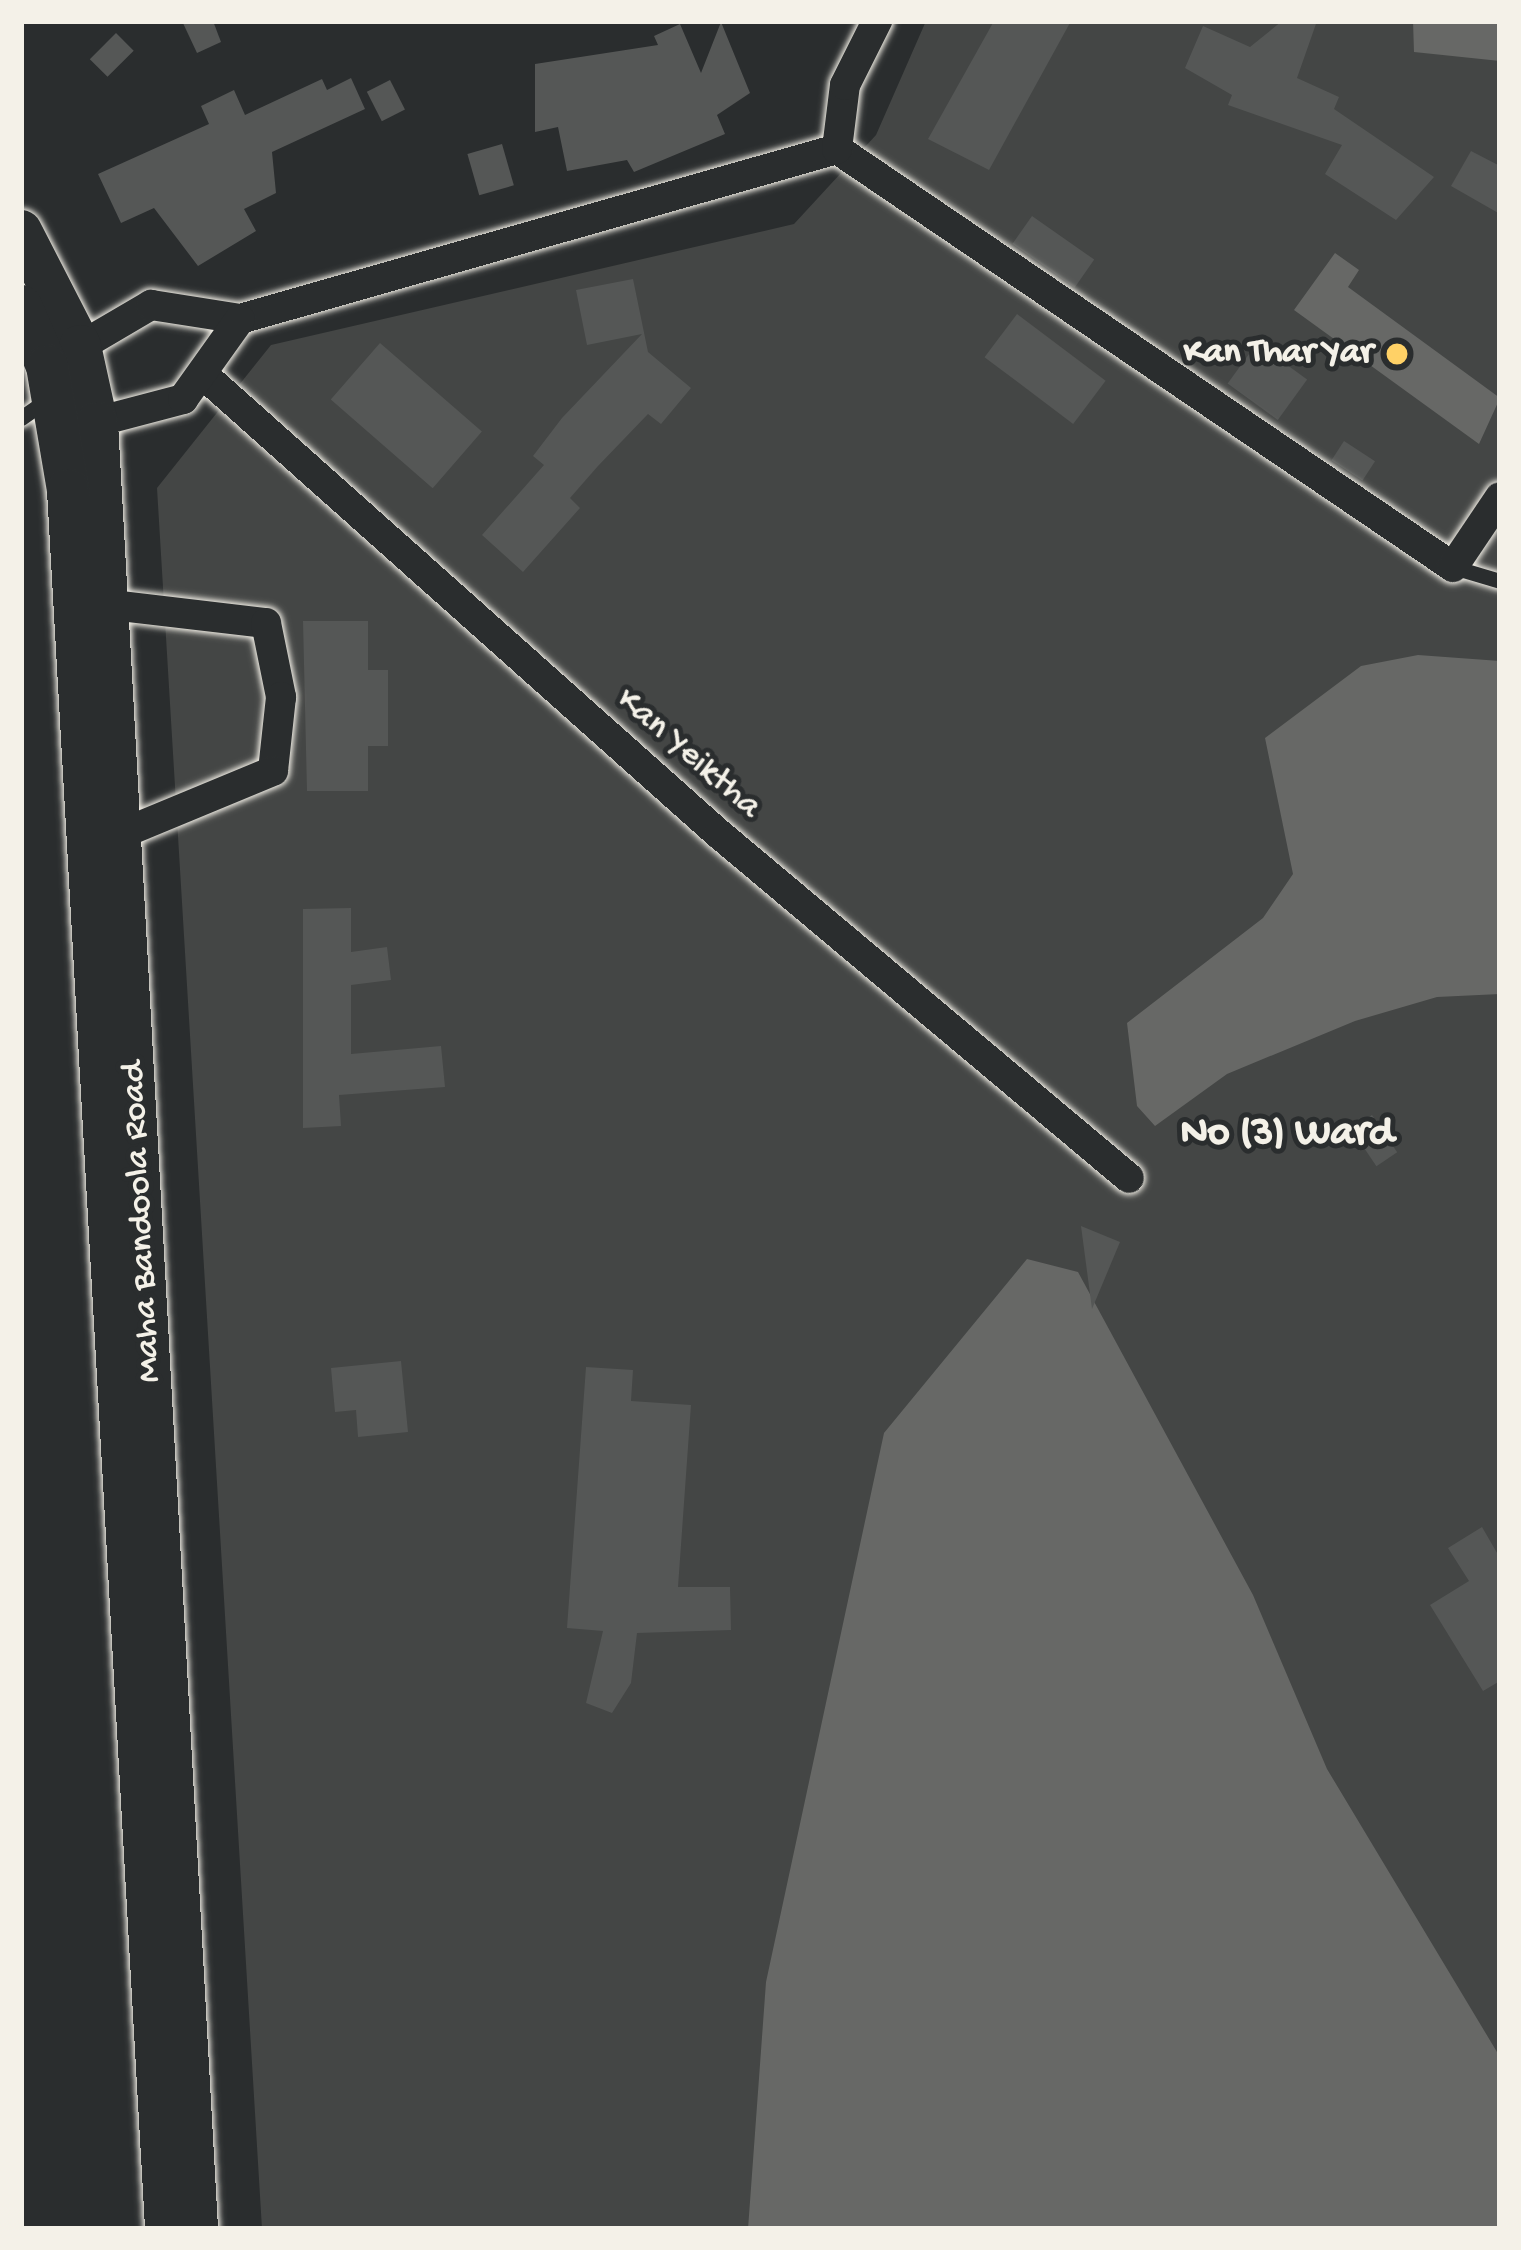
<!DOCTYPE html>
<html>
<head>
<meta charset="utf-8">
<style>
	body { margin:0 }
	#map { position:relative; width:1521px; height:2250px; overflow:hidden; background:#2a2d2e; font-family:"Gochi Hand",sans-serif }
	div>[style] { position:absolute }
	.green>* { inset:0; background:#444645 }
	.water>* { inset:0; background:#676866 }
	.building>* { inset:0; background:#555756; transform-origin:0 0 }
	.roads { filter:drop-shadow(0 0 3px #f4f1e8) drop-shadow(0 0 3px #f4f1e8) }
	.service>* { height:15px; margin:-7.5px; padding:0 7.5px; transform-origin:7.5px; border-radius:7.5px; background:#2a2d2e }
	.minor>* { height:30px; margin:-15px; padding:0 15px; transform-origin:15px; border-radius:15px; background:#2a2d2e }
	.secondary>* { height:42px; margin:-21px; padding:0 21px; transform-origin:21px; border-radius:21px; background:#2a2d2e }
	.dots>* { width:33px; height:33px; translate:-50% -50%; box-sizing:border-box; border:6px solid #2a2d2e; border-radius:50% }
	span { translate:-50% -50%; white-space:nowrap; text-align:center; line-height:1.15; -webkit-text-stroke:10px #2a2d2e; paint-order:stroke }
	.poi-label { font-size:36px; color:#f4f1e8; font-weight:700 }
	.right { translate:-100% -50%; text-align:right }
	.street-label { font-size:36px; color:#f4f1e8 }
	.quarter-label { font-size:42px; color:#f4f1e8; font-weight:700 }
	.frame { position:absolute; inset:0; border:24px solid #f4f1e8; pointer-events:none }
</style>
</head>
<body>
<div id="map">
	<div class="green">
		<i style="clip-path:polygon(926px 21px,1500px 21px,1500px 2229px,262px 2229px,157px 488px,271px 345px,794px 224px,876px 135px)"></i>
	</div>
	<div class="water">
		<i style="clip-path:polygon(1413px 21px,1500px 21px,1500px 61px,1414px 52px)"></i>
		<i style="clip-path:polygon(1335px 253px,1359px 270px,1348px 287px,1500px 398px,1479px 444px,1294px 310px)"></i>
		<i style="clip-path:polygon(1418px 655px,1500px 661px,1500px 994px,1437px 997px,1355px 1021px,1227px 1074px,1155px 1126px,1137px 1106px,1127px 1023px,1263px 918px,1293px 874px,1265px 738px,1361px 666px)"></i>
		<i style="clip-path:polygon(1027px 1259px,1078px 1272px,1253px 1595px,1327px 1769px,1500px 2057px,1500px 2229px,748px 2229px,766px 1982px,884px 1433px)"></i>
	</div>
	<div class="building">
		<i style="clip-path:polygon(182px 21px,213px 21px,221px 42px,197px 53px)"></i>
		<i style="clip-path:polygon(994px 21px,1071px 21px,989px 170px,928px 139px)"></i>
		<i style="clip-path:polygon(1282px 21px,1317px 21px,1297px 78px,1339px 97px,1334px 109px,1434px 177px,1396px 220px,1325px 174px,1342px 145px,1228px 105px,1232px 95px,1185px 68px,1203px 26px,1250px 47px)"></i>
		<i style="clip-path:polygon(721px 22px,750px 93px,717px 115px,725px 134px,634px 172px,627px 160px,567px 171px,558px 127px,535px 132px,535px 64px,658px 45px,654px 36px,680px 24px,701px 73px)"></i>
		<i style="left:116px;top:33px;width:25px;height:37px;rotate:45deg"></i>
		<i style="clip-path:polygon(351px 78px,365px 109px,272px 152px,276px 193px,244px 209px,256px 231px,198px 266px,154px 208px,121px 223px,98px 174px,209px 124px,201px 106px,234px 90px,245px 115px,322px 79px,327px 90px)"></i>
		<i style="left:390px;top:80px;width:33px;height:26px;rotate:63deg"></i>
		<i style="left:502px;top:144px;width:43px;height:36px;rotate:74deg"></i>
		<i style="clip-path:polygon(1471px 151px,1500px 166px,1500px 214px,1451px 186px)"></i>
		<i style="left:1032px;top:216px;width:76px;height:34px;rotate:35deg"></i>
		<i style="clip-path:polygon(633px 279px,648px 352px,691px 388px,661px 424px,648px 414px,598px 466px,570px 498px,580px 508px,523px 572px,482px 535px,544px 465px,533px 456px,562px 418px,642px 334px,587px 345px,576px 290px)"></i>
		<i style="left:1017px;top:314px;width:111px;height:54px;rotate:37deg"></i>
		<i style="left:380px;top:343px;width:135px;height:75px;rotate:41deg"></i>
		<i style="left:1257px;top:343px;width:62px;height:50px;rotate:36deg"></i>
		<i style="left:1344px;top:441px;width:37px;height:23px;rotate:33deg"></i>
		<i style="clip-path:polygon(303px 621px,368px 621px,368px 670px,388px 670px,388px 746px,368px 746px,368px 791px,307px 791px)"></i>
		<i style="clip-path:polygon(351px 908px,351px 952px,387px 947px,391px 980px,351px 985px,351px 1054px,441px 1046px,445px 1087px,339px 1095px,341px 1126px,303px 1128px,303px 909px)"></i>
		<i style="left:1372px;top:1115px;width:45px;height:25px;rotate:56deg"></i>
		<i style="clip-path:polygon(1081px 1226px,1120px 1242px,1092px 1309px)"></i>
		<i style="clip-path:polygon(401px 1361px,408px 1432px,358px 1437px,356px 1410px,335px 1412px,331px 1368px)"></i>
		<i style="clip-path:polygon(586px 1367px,633px 1370px,631px 1401px,691px 1405px,678px 1587px,730px 1587px,731px 1630px,637px 1633px,631px 1683px,612px 1713px,586px 1703px,603px 1631px,567px 1628px)"></i>
		<i style="clip-path:polygon(1482px 1527px,1500px 1558px,1500px 1681px,1483px 1691px,1430px 1605px,1469px 1581px,1448px 1548px)"></i>
	</div>
	<div class="roads">
		<div class="service">
			<i style="left:21px;top:418px;width:32px;rotate:-35deg"></i>
			<i style="left:1453px;top:567px;width:49px;rotate:16.6deg"></i>
		</div>
		<div class="minor">
			<i style="left:837px;top:149px;width:744px;rotate:34.16deg"></i>
			<i style="left:1453px;top:567px;width:84px;rotate:-56.1deg"></i>
			<i style="left:240px;top:319px;width:621px;rotate:-15.89deg"></i>
			<i style="left:837px;top:149px;width:64px;rotate:-82.9deg"></i>
			<i style="left:845px;top:85px;width:72px;rotate:-63.4deg"></i>
			<i style="left:64px;top:356px;width:101px;rotate:-30.4deg"></i>
			<i style="left:151px;top:305px;width:90px;rotate:8.9deg"></i>
			<i style="left:206px;top:377px;width:687px;rotate:41.7deg"></i>
			<i style="left:719px;top:834px;width:535px;rotate:40deg"></i>
			<i style="left:77px;top:427px;width:110px;rotate:-14.8deg"></i>
			<i style="left:183px;top:399px;width:98px;rotate:-54.5deg"></i>
			<i style="left:112px;top:605px;width:155px;rotate:6.7deg"></i>
			<i style="left:266px;top:623px;width:76px;rotate:78.5deg"></i>
			<i style="left:281px;top:697px;width:74px;rotate:96.2deg"></i>
			<i style="left:273px;top:771px;width:162px;rotate:157.5deg"></i>
		</div>
		<div class="secondary">
			<i style="left:21px;top:231px;width:129px;rotate:62.8deg"></i>
			<i style="left:80px;top:346px;width:79px;rotate:77.6deg"></i>
			<i style="left:97px;top:423px;width:1809px;rotate:86.83deg"></i>
			<i style="left:21px;top:306px;width:65px;rotate:66.6deg"></i>
			<i style="left:47px;top:366px;width:126px;rotate:80.4deg"></i>
			<i style="left:68px;top:490px;width:1742px;rotate:86.77deg"></i>
		</div>
	</div>
	<div class="dots">
		<i style="left:1397px;top:354px;background:#ffd166"></i>
	</div>
	<div class="poi-label">
		<span class="right" style="left:1373px;top:354px">Kan Thar Yar</span>
	</div>
	<div class="street-label">
		<span style="left:688px;top:754px;rotate:41deg">Kan Yeiktha</span>
		<span style="left:143px;top:1222px;rotate:-93deg">Maha Bandoola Road</span>
	</div>
	<div class="quarter-label">
		<span style="left:1287px;top:1135px">No (3) Ward</span>
	</div>
	<div class="frame"></div>
</div>
</body>
</html>
